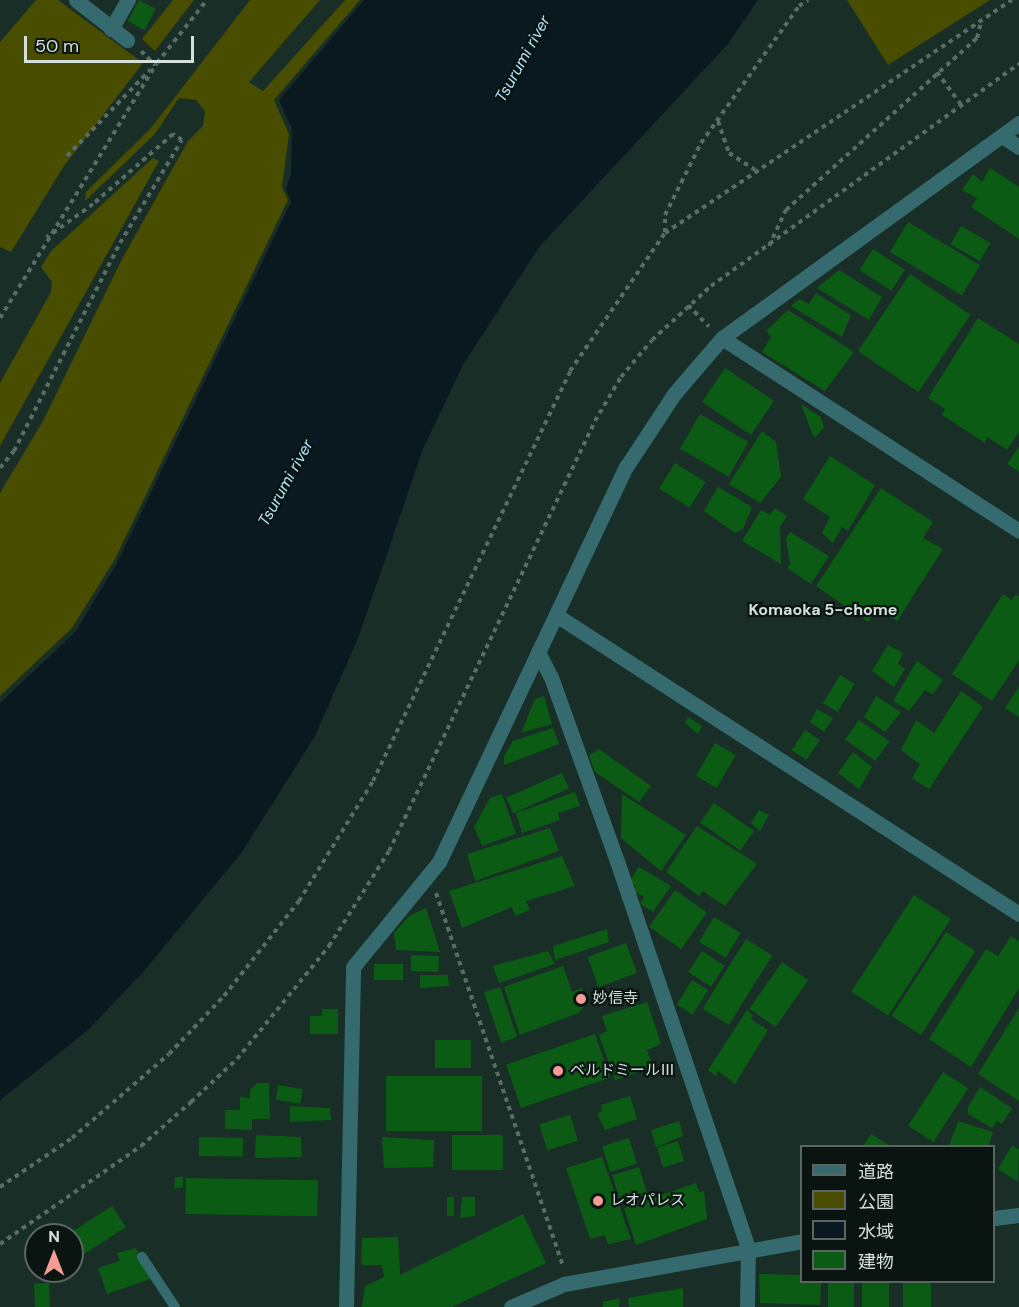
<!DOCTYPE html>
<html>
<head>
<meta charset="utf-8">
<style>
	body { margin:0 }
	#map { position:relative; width:1019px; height:1307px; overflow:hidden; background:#182e27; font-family:"DM Sans","Noto Sans JP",sans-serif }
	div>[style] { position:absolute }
	.green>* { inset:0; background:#484d00 }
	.water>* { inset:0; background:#0a1820 }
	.building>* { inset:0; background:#0c5b14; transform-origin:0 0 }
	.path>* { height:4px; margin-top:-2px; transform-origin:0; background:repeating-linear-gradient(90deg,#5a6c66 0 4.5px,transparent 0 9px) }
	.service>* { height:10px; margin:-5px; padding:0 5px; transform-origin:5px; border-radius:5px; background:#356a6f }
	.minor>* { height:15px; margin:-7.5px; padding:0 7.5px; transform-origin:7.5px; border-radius:7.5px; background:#356a6f }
	.dots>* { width:16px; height:16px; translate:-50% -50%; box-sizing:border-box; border:3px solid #0a1411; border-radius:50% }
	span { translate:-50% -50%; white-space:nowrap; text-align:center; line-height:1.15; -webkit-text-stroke:4.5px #0a1411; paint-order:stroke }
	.poi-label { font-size:15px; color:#d3e0dc }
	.left { translate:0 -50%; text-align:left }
	.water-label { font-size:16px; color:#b3e3ff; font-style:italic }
	.neighbourhood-label { font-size:16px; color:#d3e0dc; font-weight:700 }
	.legend { position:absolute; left:800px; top:1145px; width:195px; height:138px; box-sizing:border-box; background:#0a1411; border:2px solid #5a6662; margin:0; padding:8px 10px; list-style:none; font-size:18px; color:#d3e0dc }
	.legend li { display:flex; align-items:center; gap:12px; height:30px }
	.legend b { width:30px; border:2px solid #5a6662 }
	.north { position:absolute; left:24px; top:1223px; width:60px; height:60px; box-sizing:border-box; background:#0a1411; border:2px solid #5a6662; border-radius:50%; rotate:0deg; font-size:16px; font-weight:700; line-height:24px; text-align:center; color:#d3e0dc }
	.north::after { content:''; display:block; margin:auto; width:21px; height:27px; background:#f59c96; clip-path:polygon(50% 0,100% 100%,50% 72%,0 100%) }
	.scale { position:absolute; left:24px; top:36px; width:170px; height:27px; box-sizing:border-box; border:3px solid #d3e0dc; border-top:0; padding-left:8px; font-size:18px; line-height:21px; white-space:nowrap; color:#d3e0dc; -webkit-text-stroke:4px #0a1411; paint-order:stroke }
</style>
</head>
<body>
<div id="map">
	<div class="green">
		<i style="clip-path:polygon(36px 0,58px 0,143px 63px,64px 166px,11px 252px,0 247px,0 42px)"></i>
		<i style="clip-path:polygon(173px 0,194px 0,155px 51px,142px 39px)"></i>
		<i style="clip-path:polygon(250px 0,320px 0,249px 82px,263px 91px,345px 0,360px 0,274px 100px,289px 134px,282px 187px,288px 200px,115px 559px,72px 628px,0 696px,0 493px,43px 421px,121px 261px,188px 141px,203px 126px,205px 111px,196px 100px,179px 98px,155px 134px,85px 201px,86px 192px,151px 128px)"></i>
		<i style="clip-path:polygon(847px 0,990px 0,888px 65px)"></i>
		<i style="clip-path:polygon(153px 158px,159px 161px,0 446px,0 383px,51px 292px,52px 282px,41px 267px,51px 251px)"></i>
	</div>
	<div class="water">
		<i style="clip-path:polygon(364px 0,758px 0,727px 45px,539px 247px,463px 365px,423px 449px,358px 638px,315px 736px,242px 852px,144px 971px,88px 1030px,0 1100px,0 703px,76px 631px,117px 563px,291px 202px,286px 189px,291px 174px,292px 129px,279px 100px)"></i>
	</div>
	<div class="building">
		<i style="left:139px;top:0;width:19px;height:24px;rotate:28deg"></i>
		<i style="clip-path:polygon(990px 168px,1019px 187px,1019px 239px,971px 207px,977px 198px,962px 190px,973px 174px,982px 182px)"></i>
		<i style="left:908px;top:222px;width:84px;height:35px;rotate:31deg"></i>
		<i style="left:961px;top:226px;width:34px;height:21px;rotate:30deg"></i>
		<i style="left:873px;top:249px;width:38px;height:25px;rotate:33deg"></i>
		<i style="clip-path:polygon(839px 270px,882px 297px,869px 320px,817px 288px)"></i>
		<i style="left:910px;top:274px;width:73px;height:93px;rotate:34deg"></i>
		<i style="clip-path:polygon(816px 293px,851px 315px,842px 337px,791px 306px,799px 299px,809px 304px)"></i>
		<i style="clip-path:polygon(788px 310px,854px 352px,825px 391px,762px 352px,771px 337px,766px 331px)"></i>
		<i style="clip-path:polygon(978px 318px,1019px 344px,1019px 432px,1007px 450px,987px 437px,985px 443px,942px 415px,945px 409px,928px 398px)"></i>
		<i style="left:725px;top:368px;width:59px;height:41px;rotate:34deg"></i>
		<i style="clip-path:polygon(801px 404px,821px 417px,824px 428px,814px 438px)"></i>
		<i style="left:700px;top:414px;width:56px;height:40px;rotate:30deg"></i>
		<i style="clip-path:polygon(762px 431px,776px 442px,781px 477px,760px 503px,729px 484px)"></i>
		<i style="clip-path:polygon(1019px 446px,1019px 472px,1007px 464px)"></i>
		<i style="clip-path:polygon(830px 456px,875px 485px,848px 531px,842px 527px,833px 543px,822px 533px,830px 517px,803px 499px)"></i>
		<i style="left:675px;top:463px;width:36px;height:30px;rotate:32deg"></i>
		<i style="clip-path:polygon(718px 487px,752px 507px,743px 529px,735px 533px,704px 511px)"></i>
		<i style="clip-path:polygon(881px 488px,933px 522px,923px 538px,943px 549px,897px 621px,877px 609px,868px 622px,816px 586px)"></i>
		<i style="clip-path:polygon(775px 508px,787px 516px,780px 527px,781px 564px,742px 541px,761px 510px,770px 515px)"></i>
		<i style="clip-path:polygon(790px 532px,829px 556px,811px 584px,787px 568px,790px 564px,786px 538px)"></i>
		<i style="clip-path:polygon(1003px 594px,1012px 600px,1016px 594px,1019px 596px,1019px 660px,992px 701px,952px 674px)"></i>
		<i style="clip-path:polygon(888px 645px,903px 653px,898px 664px,905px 669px,894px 687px,872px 671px)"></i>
		<i style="clip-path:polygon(917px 661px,943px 680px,933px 694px,925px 690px,909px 711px,893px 701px)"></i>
		<i style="left:840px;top:675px;width:17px;height:33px;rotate:31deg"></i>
		<i style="clip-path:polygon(1019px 687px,1019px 717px,1005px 708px)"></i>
		<i style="clip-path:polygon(961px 691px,983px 707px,929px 789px,912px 778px,920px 764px,901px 750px,916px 720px,934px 733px)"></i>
		<i style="clip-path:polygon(544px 696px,552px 724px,521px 733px,535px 699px)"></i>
		<i style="clip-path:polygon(876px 696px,901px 712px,885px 732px,864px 717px)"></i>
		<i style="clip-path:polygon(817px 709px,833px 718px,824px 732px,810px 722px)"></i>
		<i style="clip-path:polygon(688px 717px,702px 726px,698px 734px,685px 723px)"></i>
		<i style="left:859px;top:720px;width:37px;height:24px;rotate:35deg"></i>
		<i style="clip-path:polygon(553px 728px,559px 744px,504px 765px,504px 756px,513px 741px)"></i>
		<i style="left:805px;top:730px;width:18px;height:24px;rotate:34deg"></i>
		<i style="left:715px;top:743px;width:24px;height:38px;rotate:30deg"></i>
		<i style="clip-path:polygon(599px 749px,651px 786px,639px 802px,595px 772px,589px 755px)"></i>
		<i style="clip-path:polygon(853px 752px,872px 767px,859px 789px,838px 773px)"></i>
		<i style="left:562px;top:773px;width:17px;height:61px;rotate:66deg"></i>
		<i style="clip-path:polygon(575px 792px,580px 806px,558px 813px,560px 820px,522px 833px,516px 813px)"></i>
		<i style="clip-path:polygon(502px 794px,516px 834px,482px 846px,474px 827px,490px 798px)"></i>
		<i style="clip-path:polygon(622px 794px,686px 835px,661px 871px,621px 838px)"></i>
		<i style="left:714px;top:803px;width:49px;height:24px;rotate:35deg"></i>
		<i style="clip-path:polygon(759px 810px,769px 815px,760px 831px,751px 823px)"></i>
		<i style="clip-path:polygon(697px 826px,757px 864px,725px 906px,703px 891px,699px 896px,666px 872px)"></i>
		<i style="clip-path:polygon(550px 828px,559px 851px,475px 881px,467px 854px)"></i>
		<i style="clip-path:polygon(562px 856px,575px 886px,526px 901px,530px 910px,515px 916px,512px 907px,462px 928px,449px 891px)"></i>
		<i style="clip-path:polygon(639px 867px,671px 886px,653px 912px,640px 904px,644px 897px,632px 890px,636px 886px,630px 881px)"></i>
		<i style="left:675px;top:890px;width:39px;height:45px;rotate:35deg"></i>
		<i style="left:914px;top:895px;width:44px;height:115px;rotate:33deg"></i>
		<i style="clip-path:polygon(426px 908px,440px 952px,396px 950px,394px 933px,409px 916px)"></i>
		<i style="left:714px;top:917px;width:31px;height:29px;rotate:31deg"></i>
		<i style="clip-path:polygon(607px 929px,609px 942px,555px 960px,553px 946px)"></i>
		<i style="left:946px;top:932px;width:35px;height:100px;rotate:33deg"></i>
		<i style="clip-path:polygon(1011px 936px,1019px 941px,1019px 988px,971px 1067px,929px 1039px,986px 949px,998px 956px)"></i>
		<i style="left:746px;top:939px;width:31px;height:82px;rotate:32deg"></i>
		<i style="left:626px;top:943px;width:32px;height:41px;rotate:70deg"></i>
		<i style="clip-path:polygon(548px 951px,555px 964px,499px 983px,493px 966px)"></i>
		<i style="left:702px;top:951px;width:27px;height:25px;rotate:33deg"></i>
		<i style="left:411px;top:955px;width:28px;height:16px;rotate:2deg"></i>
		<i style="left:782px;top:962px;width:32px;height:57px;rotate:35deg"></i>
		<i style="left:374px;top:964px;width:29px;height:16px"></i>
		<i style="clip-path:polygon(563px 966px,572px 992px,582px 988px,586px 1005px,578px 1013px,520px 1035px,504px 987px)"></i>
		<i style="clip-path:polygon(420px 975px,448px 975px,449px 986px,420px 988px)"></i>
		<i style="left:692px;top:980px;width:19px;height:29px;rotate:32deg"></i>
		<i style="left:500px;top:987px;width:53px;height:17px;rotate:71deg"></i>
		<i style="clip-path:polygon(647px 1002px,661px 1044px,647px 1050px,653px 1067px,615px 1080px,599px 1035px,607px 1031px,602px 1016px)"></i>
		<i style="clip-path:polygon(1019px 1008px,1019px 1101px,978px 1074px)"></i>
		<i style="clip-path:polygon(322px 1009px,338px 1009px,338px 1034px,310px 1034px,310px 1016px,322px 1016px)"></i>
		<i style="clip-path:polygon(747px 1010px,753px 1015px,751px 1019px,768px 1030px,735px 1084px,718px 1071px,716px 1076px,708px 1070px)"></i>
		<i style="left:595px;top:1034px;width:46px;height:94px;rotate:71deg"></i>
		<i style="left:435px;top:1040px;width:36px;height:28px"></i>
		<i style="left:943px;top:1072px;width:30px;height:64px;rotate:33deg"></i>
		<i style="left:386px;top:1076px;width:96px;height:55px"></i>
		<i style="clip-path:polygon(257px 1083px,269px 1083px,270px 1119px,252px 1119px,252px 1130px,225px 1129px,225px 1110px,240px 1110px,240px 1097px,250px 1098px,250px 1090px)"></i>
		<i style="left:278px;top:1085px;width:25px;height:15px;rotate:9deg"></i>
		<i style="clip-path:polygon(980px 1087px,1012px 1108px,1002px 1124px,997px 1121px,992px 1128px,968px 1114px,968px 1107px)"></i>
		<i style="clip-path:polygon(630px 1096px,637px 1119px,605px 1130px,597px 1114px,602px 1111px,601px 1105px)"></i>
		<i style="clip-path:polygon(290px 1106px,330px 1108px,331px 1120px,290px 1122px)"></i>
		<i style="left:570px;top:1115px;width:27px;height:32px;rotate:73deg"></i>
		<i style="clip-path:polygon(679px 1121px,683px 1136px,656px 1147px,651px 1130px)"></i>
		<i style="clip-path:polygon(958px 1121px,993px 1132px,989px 1146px,949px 1146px)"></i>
		<i style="clip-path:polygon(871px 1134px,891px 1146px,863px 1146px)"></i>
		<i style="clip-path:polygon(256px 1135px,301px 1137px,302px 1157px,255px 1158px)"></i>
		<i style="left:452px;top:1135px;width:51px;height:35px"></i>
		<i style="left:199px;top:1137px;width:44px;height:19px;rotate:1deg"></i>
		<i style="clip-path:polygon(382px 1137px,434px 1140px,433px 1167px,384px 1168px)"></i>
		<i style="left:629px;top:1138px;width:27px;height:28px;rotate:73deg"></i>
		<i style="left:678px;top:1141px;width:21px;height:22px;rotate:73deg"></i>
		<i style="clip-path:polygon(1012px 1145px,1019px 1150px,1018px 1182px,998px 1169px)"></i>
		<i style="clip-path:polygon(602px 1157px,631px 1239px,608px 1244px,605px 1235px,590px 1239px,566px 1168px)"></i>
		<i style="left:639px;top:1167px;width:28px;height:28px;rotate:73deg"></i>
		<i style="clip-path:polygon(175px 1177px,183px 1177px,183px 1187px,174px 1189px)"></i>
		<i style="left:186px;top:1178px;width:132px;height:36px;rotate:1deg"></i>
		<i style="clip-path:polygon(696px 1183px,699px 1192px,704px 1191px,707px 1219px,636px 1245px,624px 1208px)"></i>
		<i style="left:447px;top:1197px;width:7px;height:19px"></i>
		<i style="clip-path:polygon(462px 1197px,475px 1197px,475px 1216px,460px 1218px)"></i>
		<i style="clip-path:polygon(112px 1206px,126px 1227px,72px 1262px,72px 1235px,67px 1235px)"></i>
		<i style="clip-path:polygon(523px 1214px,546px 1263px,452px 1307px,362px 1307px,365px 1286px,384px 1277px,382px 1265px,361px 1265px,362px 1238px,398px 1237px,400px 1275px)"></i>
		<i style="clip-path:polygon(136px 1248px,150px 1279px,107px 1294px,98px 1268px,120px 1261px,117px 1253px)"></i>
		<i style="clip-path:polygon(759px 1274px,802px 1275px,802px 1282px,821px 1282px,820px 1305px,760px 1303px)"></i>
		<i style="left:828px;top:1282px;width:26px;height:25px"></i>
		<i style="left:862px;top:1282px;width:27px;height:25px"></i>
		<i style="left:903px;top:1282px;width:28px;height:25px"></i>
		<i style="left:49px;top:1283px;width:24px;height:15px;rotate:88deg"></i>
		<i style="clip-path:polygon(683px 1288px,683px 1307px,629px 1307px,628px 1298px)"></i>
		<i style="clip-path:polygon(620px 1298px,619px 1307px,603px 1307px,603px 1302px)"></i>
	</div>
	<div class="path">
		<i style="left:141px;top:51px;width:20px;rotate:45deg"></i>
		<i style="left:937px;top:72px;width:42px;rotate:53.7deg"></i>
		<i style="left:718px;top:121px;width:34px;rotate:71deg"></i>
		<i style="left:729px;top:153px;width:31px;rotate:33deg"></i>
		<i style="left:67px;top:156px;width:120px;rotate:-46deg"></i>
		<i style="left:665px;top:232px;width:17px;rotate:-90deg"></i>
		<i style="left:665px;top:215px;width:80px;rotate:-63.4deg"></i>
		<i style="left:701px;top:143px;width:168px;rotate:-54.4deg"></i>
		<i style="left:799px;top:6px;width:11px;rotate:-34deg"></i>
		<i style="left:769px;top:246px;width:40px;rotate:-65deg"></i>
		<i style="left:786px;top:210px;width:257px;rotate:-42deg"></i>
		<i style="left:977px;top:38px;width:16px;rotate:-76deg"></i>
		<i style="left:688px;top:305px;width:30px;rotate:46deg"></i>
		<i style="left:0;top:318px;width:299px;rotate:-58.4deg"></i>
		<i style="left:157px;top:63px;width:80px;rotate:-51.6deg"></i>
		<i style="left:0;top:468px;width:22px;rotate:-51deg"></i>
		<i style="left:14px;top:451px;width:233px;rotate:-63deg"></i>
		<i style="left:120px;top:243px;width:120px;rotate:-59deg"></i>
		<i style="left:182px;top:140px;width:11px;rotate:-146deg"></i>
		<i style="left:173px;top:134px;width:106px;rotate:138.8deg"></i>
		<i style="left:93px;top:204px;width:57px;rotate:144.3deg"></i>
		<i style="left:436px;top:893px;width:395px;rotate:71.2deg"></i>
		<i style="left:0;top:1187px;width:87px;rotate:-34.2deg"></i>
		<i style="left:72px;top:1138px;width:128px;rotate:-40.9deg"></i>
		<i style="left:169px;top:1054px;width:80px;rotate:-46.5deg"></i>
		<i style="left:224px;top:996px;width:121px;rotate:-51.7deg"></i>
		<i style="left:299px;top:901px;width:141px;rotate:-58.3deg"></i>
		<i style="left:373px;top:781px;width:455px;rotate:-64.3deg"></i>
		<i style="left:570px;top:371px;width:168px;rotate:-55.5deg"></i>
		<i style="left:665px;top:233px;width:418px;rotate:-33.9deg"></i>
		<i style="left:0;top:1244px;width:172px;rotate:-34.8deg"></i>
		<i style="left:141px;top:1146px;width:67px;rotate:-41.3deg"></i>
		<i style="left:191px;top:1102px;width:63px;rotate:-43.1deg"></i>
		<i style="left:237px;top:1059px;width:146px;rotate:-50.8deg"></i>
		<i style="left:329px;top:946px;width:112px;rotate:-57.7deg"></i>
		<i style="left:389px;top:851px;width:477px;rotate:-64.4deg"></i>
		<i style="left:595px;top:421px;width:51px;rotate:-59.4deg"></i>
		<i style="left:621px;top:377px;width:48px;rotate:-50deg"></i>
		<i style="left:652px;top:340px;width:80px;rotate:-42.5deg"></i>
		<i style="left:711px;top:286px;width:380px;rotate:-35.8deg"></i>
	</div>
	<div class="service">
		<i style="left:142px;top:1257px;width:60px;rotate:56.6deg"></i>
	</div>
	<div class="minor">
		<i style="left:76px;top:0;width:65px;rotate:38.1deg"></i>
		<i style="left:111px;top:29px;width:34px;rotate:-60deg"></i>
		<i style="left:1002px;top:136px;width:20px;rotate:33deg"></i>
		<i style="left:722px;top:338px;width:354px;rotate:33deg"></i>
		<i style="left:556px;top:615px;width:551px;rotate:32.85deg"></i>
		<i style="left:538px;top:652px;width:28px;rotate:63deg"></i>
		<i style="left:551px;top:677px;width:195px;rotate:70.3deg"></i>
		<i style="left:617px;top:861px;width:410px;rotate:71.3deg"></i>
		<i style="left:748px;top:1249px;width:58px;rotate:91deg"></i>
		<i style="left:994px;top:1218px;width:25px;rotate:-7deg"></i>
		<i style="left:346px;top:1307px;width:340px;rotate:-88.8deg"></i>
		<i style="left:353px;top:967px;width:136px;rotate:-50.7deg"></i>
		<i style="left:439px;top:862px;width:437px;rotate:-64.7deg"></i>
		<i style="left:626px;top:467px;width:87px;rotate:-56.7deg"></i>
		<i style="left:674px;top:394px;width:74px;rotate:-49.4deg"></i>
		<i style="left:722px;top:338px;width:367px;rotate:-35.9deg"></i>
		<i style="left:511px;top:1307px;width:58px;rotate:-23.5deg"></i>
		<i style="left:564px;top:1284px;width:242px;rotate:-10.2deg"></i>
	</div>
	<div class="dots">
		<i style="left:581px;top:999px;background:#f59c96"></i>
		<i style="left:558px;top:1071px;background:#f59c96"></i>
		<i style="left:598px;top:1201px;background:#f59c96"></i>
	</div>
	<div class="poi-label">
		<span class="left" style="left:593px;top:999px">妙信寺</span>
		<span class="left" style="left:570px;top:1071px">ベルドミールⅢ</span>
		<span class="left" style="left:610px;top:1201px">レオパレス</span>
	</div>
	<div class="water-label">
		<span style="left:523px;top:59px;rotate:-61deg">Tsurumi river</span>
		<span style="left:286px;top:483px;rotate:-61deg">Tsurumi river</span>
	</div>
	<div class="neighbourhood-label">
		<span style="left:823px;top:610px">Komaoka 5-chome</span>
	</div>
	<ul class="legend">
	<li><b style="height:8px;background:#356a6f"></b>道路</li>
	<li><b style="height:16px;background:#484d00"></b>公園</li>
	<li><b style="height:16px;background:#0a1820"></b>水域</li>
	<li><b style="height:16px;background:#0c5b14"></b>建物</li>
	</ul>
	<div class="north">N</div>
	<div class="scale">50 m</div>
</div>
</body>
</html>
